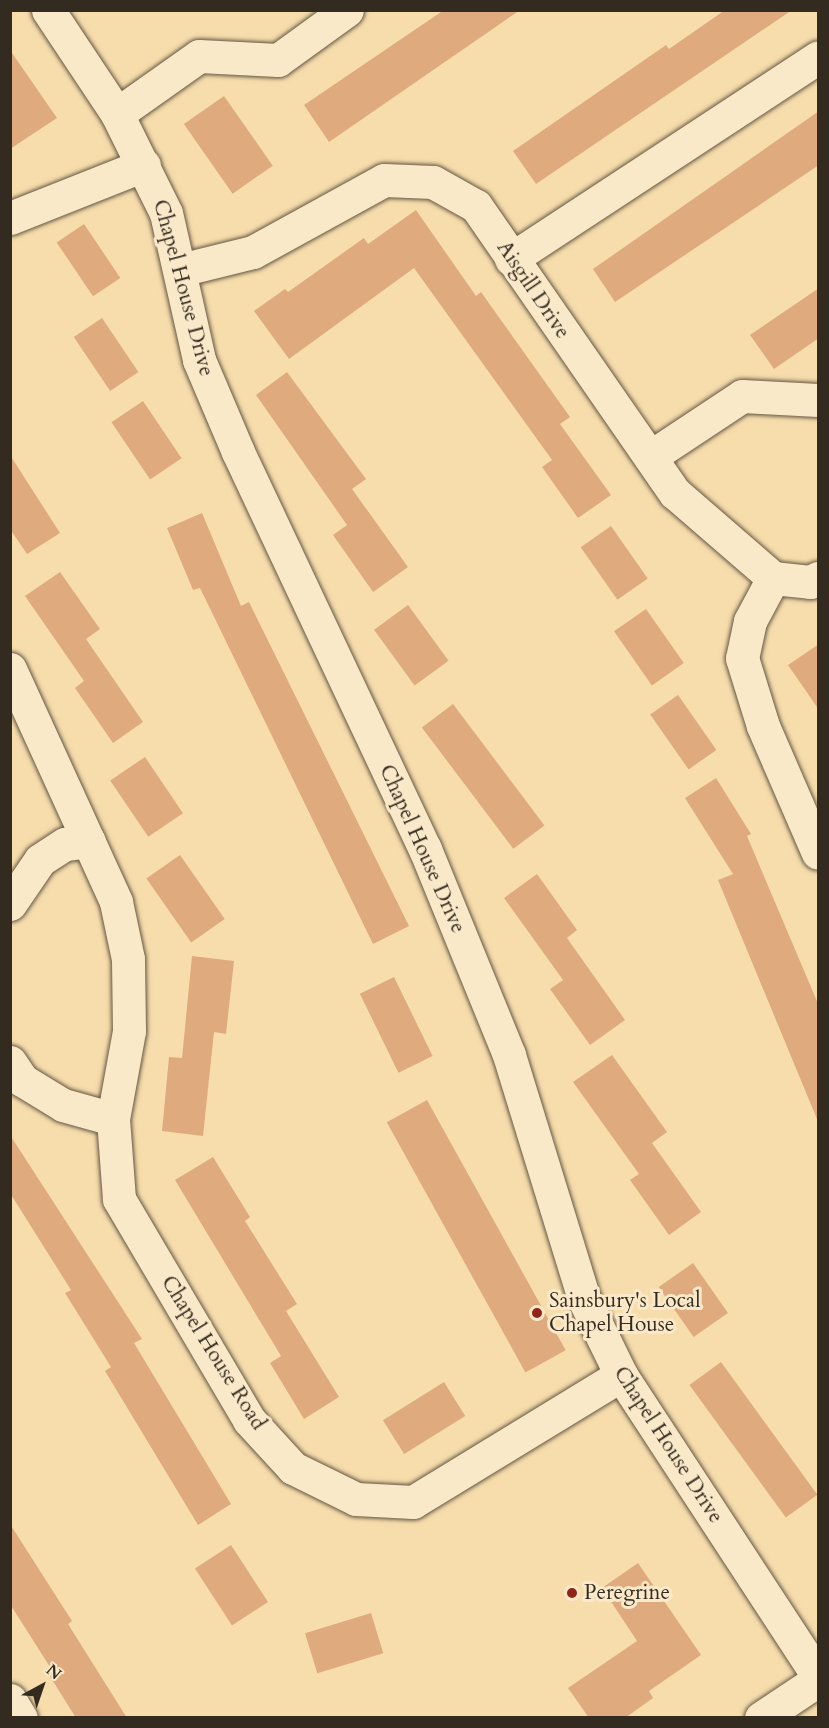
<!DOCTYPE html>
<html>
<head>
<meta charset="utf-8">
<style>
	body { margin:0 }
	#map { position:relative; width:829px; height:1728px; overflow:hidden; background:#f7ddac; font-family:Cardo,serif }
	div>[style] { position:absolute }
	.building>* { inset:0; background:#e0aa7f; transform-origin:0 0 }
	.roads { filter:drop-shadow(0 0 2px #645743) drop-shadow(0 0 2px #645743) }
	.street>* { height:33px; margin:-16.5px; padding:0 16.5px; transform-origin:16.5px; border-radius:16.5px; background:#fae9c9 }
	.secondary>* { height:33px; margin:-16.5px; padding:0 16.5px; transform-origin:16.5px; border-radius:16.5px; background:#fae9c9 }
	.dots>* { width:16px; height:16px; translate:-50% -50%; box-sizing:border-box; border:3px solid #fae9c9; border-radius:50% }
	span { translate:-50% -50%; white-space:nowrap; text-align:center; line-height:1.15; -webkit-text-stroke:6px #fae9c9; paint-order:stroke }
	.street-label { font-size:21px; color:#332a20 }
	.poi-label { font-size:21px; color:#332a20 }
	.left { translate:0 -50%; text-align:left }
	.frame { position:absolute; inset:0; border:12px solid #332a20; pointer-events:none }
	.north { position:absolute; left:12px; top:1656px; width:60px; height:60px; -webkit-text-stroke:4px #fae9c9; paint-order:stroke; rotate:40deg; font-size:16px; font-weight:700; line-height:24px; text-align:center; color:#332a20 }
	.north::after { content:''; display:block; margin:auto; width:21px; height:27px; background:#332a20; clip-path:polygon(50% 0,100% 100%,50% 72%,0 100%) }
</style>
</head>
<body>
<div id="map">
	<div class="building">
		<i style="clip-path:polygon(444px 10px,520px 10px,329px 142px,304px 105px)"></i>
		<i style="clip-path:polygon(725px 10px,792px 10px,536px 184px,513px 151px,666px 45px,669px 49px)"></i>
		<i style="clip-path:polygon(10px 50px,57px 118px,10px 149px)"></i>
		<i style="left:224px;top:96px;width:85px;height:49px;rotate:55deg"></i>
		<i style="clip-path:polygon(819px 111px,819px 165px,615px 302px,593px 269px)"></i>
		<i style="clip-path:polygon(416px 210px,476px 296px,481px 292px,570px 417px,560px 424px,611px 495px,578px 518px,542px 467px,552px 460px,414px 268px,289px 359px,254px 311px,285px 289px,288px 292px,364px 238px,368px 244px)"></i>
		<i style="left:84px;top:224px;width:65px;height:33px;rotate:56deg"></i>
		<i style="clip-path:polygon(819px 288px,819px 338px,774px 369px,750px 335px)"></i>
		<i style="left:102px;top:318px;width:65px;height:34px;rotate:56deg"></i>
		<i style="clip-path:polygon(287px 372px,366px 479px,352px 489px,408px 567px,373px 592px,333px 535px,347px 525px,256px 395px)"></i>
		<i style="left:143px;top:401px;width:69px;height:38px;rotate:56deg"></i>
		<i style="clip-path:polygon(10px 455px,60px 533px,27px 554px,10px 529px)"></i>
		<i style="clip-path:polygon(202px 513px,241px 606px,249px 602px,409px 926px,373px 944px,200px 588px,193px 590px,167px 528px)"></i>
		<i style="left:611px;top:526px;width:64px;height:37px;rotate:55deg"></i>
		<i style="clip-path:polygon(60px 572px,100px 629px,86px 639px,143px 722px,113px 743px,75px 688px,84px 681px,25px 596px)"></i>
		<i style="left:408px;top:605px;width:69px;height:42px;rotate:54deg"></i>
		<i style="left:646px;top:609px;width:66px;height:39px;rotate:55deg"></i>
		<i style="clip-path:polygon(819px 644px,819px 710px,788px 665px)"></i>
		<i style="left:678px;top:695px;width:67px;height:34px;rotate:55deg"></i>
		<i style="left:453px;top:704px;width:152px;height:39px;rotate:53deg"></i>
		<i style="left:145px;top:757px;width:68px;height:42px;rotate:56deg"></i>
		<i style="clip-path:polygon(716px 778px,751px 834px,747px 836px,819px 1006px,819px 1124px,718px 880px,733px 874px,685px 798px)"></i>
		<i style="left:180px;top:855px;width:78px;height:41px;rotate:55deg"></i>
		<i style="clip-path:polygon(537px 874px,577px 930px,567px 938px,625px 1020px,590px 1045px,550px 989px,563px 980px,504px 898px)"></i>
		<i style="clip-path:polygon(192px 956px,234px 961px,226px 1034px,214px 1032px,203px 1136px,162px 1131px,169px 1057px,182px 1058px)"></i>
		<i style="left:394px;top:977px;width:88px;height:38px;rotate:64deg"></i>
		<i style="clip-path:polygon(612px 1055px,667px 1132px,652px 1143px,701px 1212px,669px 1235px,630px 1180px,639px 1174px,573px 1082px)"></i>
		<i style="left:427px;top:1100px;width:286px;height:46px;rotate:61deg"></i>
		<i style="clip-path:polygon(10px 1135px,142px 1339px,134px 1343px,231px 1504px,198px 1525px,105px 1371px,111px 1367px,65px 1293px,71px 1290px,10px 1193px)"></i>
		<i style="clip-path:polygon(213px 1157px,250px 1217px,245px 1221px,297px 1304px,286px 1311px,339px 1397px,304px 1419px,270px 1363px,281px 1356px,175px 1180px)"></i>
		<i style="left:693px;top:1263px;width:61px;height:42px;rotate:55deg"></i>
		<i style="left:721px;top:1362px;width:164px;height:39px;rotate:54deg"></i>
		<i style="left:444px;top:1382px;width:40px;height:72px;rotate:58deg"></i>
		<i style="clip-path:polygon(10px 1524px,72px 1621px,68px 1624px,127px 1718px,76px 1718px,46px 1670px,50px 1667px,10px 1604px)"></i>
		<i style="left:231px;top:1545px;width:68px;height:43px;rotate:57deg"></i>
		<i style="clip-path:polygon(638px 1563px,701px 1655px,649px 1691px,653px 1698px,625px 1718px,589px 1718px,568px 1688px,637px 1641px,602px 1588px)"></i>
		<i style="left:371px;top:1613px;width:42px;height:69px;rotate:73deg"></i>
	</div>
	<div class="roads">
		<div class="street">
			<i style="left:48px;top:10px;width:125px;rotate:56.4deg"></i>
			<i style="left:117px;top:114px;width:110px;rotate:63.7deg"></i>
			<i style="left:166px;top:213px;width:151px;rotate:77.3deg"></i>
			<i style="left:199px;top:360px;width:100px;rotate:67deg"></i>
			<i style="left:238px;top:452px;width:439px;rotate:64.8deg"></i>
			<i style="left:425px;top:849px;width:222px;rotate:67.8deg"></i>
			<i style="left:509px;top:1055px;width:255px;rotate:72.9deg"></i>
			<i style="left:584px;top:1299px;width:85px;rotate:64deg"></i>
			<i style="left:621px;top:1375px;width:360px;rotate:56.8deg"></i>
			<i style="left:117px;top:114px;width:100px;rotate:-35.3deg"></i>
			<i style="left:199px;top:56px;width:79px;rotate:2.9deg"></i>
			<i style="left:278px;top:60px;width:85px;rotate:-35.9deg"></i>
			<i style="left:10px;top:218px;width:144px;rotate:-21.6deg"></i>
			<i style="left:511px;top:259px;width:367px;rotate:-33.3deg"></i>
			<i style="left:180px;top:270px;width:75px;rotate:-13.9deg"></i>
			<i style="left:253px;top:252px;width:149px;rotate:-28.8deg"></i>
			<i style="left:384px;top:180px;width:49px;rotate:2.3deg"></i>
			<i style="left:433px;top:182px;width:49px;rotate:29.2deg"></i>
			<i style="left:476px;top:206px;width:349px;rotate:55.3deg"></i>
			<i style="left:675px;top:493px;width:130px;rotate:40.9deg"></i>
			<i style="left:773px;top:578px;width:37px;rotate:6deg"></i>
			<i style="left:810px;top:582px;width:9px;rotate:-27deg"></i>
			<i style="left:650px;top:457px;width:110px;rotate:-33.5deg"></i>
			<i style="left:742px;top:396px;width:76px;rotate:3deg"></i>
			<i style="left:773px;top:578px;width:49px;rotate:118.1deg"></i>
			<i style="left:750px;top:621px;width:38px;rotate:102deg"></i>
			<i style="left:742px;top:658px;width:71px;rotate:72.8deg"></i>
			<i style="left:763px;top:726px;width:138px;rotate:66.6deg"></i>
			<i style="left:10px;top:669px;width:256px;rotate:65.5deg"></i>
			<i style="left:116px;top:902px;width:58px;rotate:78.1deg"></i>
			<i style="left:128px;top:959px;width:72px;rotate:89.2deg"></i>
			<i style="left:129px;top:1031px;width:89px;rotate:100.3deg"></i>
			<i style="left:113px;top:1119px;width:80px;rotate:85.7deg"></i>
			<i style="left:119px;top:1199px;width:256px;rotate:59.5deg"></i>
			<i style="left:249px;top:1420px;width:65px;rotate:47.5deg"></i>
			<i style="left:293px;top:1468px;width:70px;rotate:26.2deg"></i>
			<i style="left:356px;top:1499px;width:57px;rotate:3deg"></i>
			<i style="left:413px;top:1502px;width:244px;rotate:-31.4deg"></i>
			<i style="left:10px;top:904px;width:53px;rotate:-55.7deg"></i>
			<i style="left:40px;top:860px;width:30px;rotate:-33deg"></i>
			<i style="left:65px;top:844px;width:24px;rotate:-7deg"></i>
			<i style="left:10px;top:1062px;width:22px;rotate:56deg"></i>
			<i style="left:22px;top:1080px;width:48px;rotate:31.4deg"></i>
			<i style="left:63px;top:1105px;width:52px;rotate:15.6deg"></i>
			<i style="left:10px;top:1700px;width:21px;rotate:59deg"></i>
		</div>
		<div class="secondary">
			<i style="left:761px;top:1718px;width:69px;rotate:-33.7deg"></i>
		</div>
	</div>
	<div class="dots">
		<i style="left:537px;top:1313px;background:#8f2418"></i>
		<i style="left:572px;top:1593px;background:#8f2418"></i>
	</div>
	<div class="street-label">
		<span style="left:183px;top:288px;rotate:75deg">Chapel House Drive</span>
		<span style="left:533px;top:290px;rotate:56deg">Aisgill Drive</span>
		<span style="left:422px;top:849px;rotate:66deg">Chapel House Drive</span>
		<span style="left:213px;top:1353px;rotate:58deg">Chapel House Road</span>
		<span style="left:668px;top:1445px;rotate:57deg">Chapel House Drive</span>
	</div>
	<div class="poi-label">
		<span class="left" style="left:549px;top:1313px">Sainsbury's Local<br>Chapel House</span>
		<span class="left" style="left:584px;top:1593px">Peregrine</span>
	</div>
	<div class="frame"></div>
	<div class="north">N</div>
</div>
</body>
</html>
